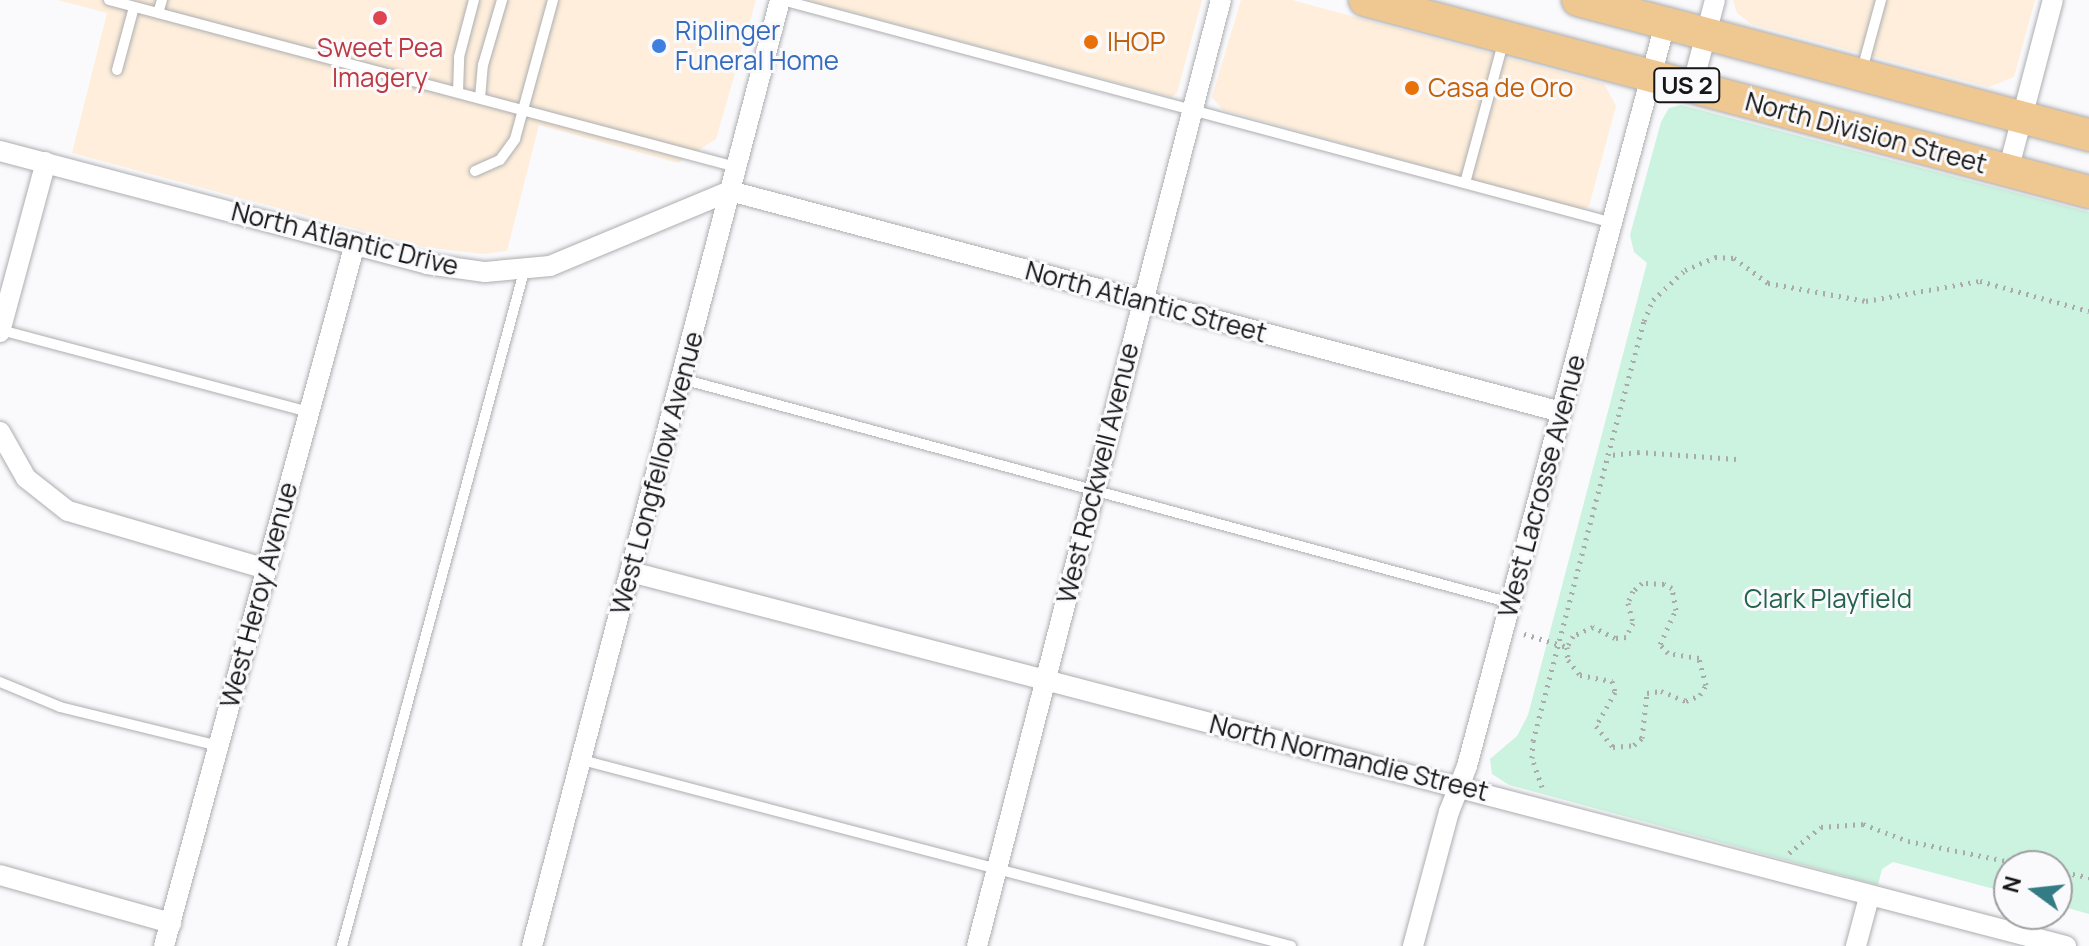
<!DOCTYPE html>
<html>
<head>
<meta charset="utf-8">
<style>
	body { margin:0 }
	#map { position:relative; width:2089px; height:946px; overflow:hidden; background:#fafafd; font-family:Manrope,sans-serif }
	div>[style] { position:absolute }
	.commercial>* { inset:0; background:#feeedb }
	.green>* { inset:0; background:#ccf2e0 }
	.path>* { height:5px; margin-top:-2.5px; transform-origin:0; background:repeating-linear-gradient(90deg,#aaaaac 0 2px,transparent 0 8px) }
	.roads { filter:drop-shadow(0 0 2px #adaeb0) drop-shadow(0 0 2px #adaeb0) }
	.service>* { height:10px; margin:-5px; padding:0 5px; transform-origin:5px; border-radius:5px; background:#fff }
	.minor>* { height:20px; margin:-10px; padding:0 10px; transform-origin:10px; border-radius:10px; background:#fff }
	.primary>* { height:32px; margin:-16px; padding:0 16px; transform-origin:16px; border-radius:16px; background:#eec791 }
	.dots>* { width:22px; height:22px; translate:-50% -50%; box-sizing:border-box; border:4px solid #fafafd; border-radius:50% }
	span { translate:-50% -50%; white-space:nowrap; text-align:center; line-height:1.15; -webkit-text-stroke:6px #fafafd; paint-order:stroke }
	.shield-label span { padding:2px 6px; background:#fafafd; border:2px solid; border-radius:6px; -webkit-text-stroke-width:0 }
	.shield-label { font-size:24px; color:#161617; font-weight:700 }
	.shop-label { font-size:26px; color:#366cbe }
	.left { translate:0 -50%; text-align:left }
	.food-label { font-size:26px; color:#c56008 }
	.health-label { font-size:26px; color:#be3a42 }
	.street-label { font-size:26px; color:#161617 }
	.park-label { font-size:26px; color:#23634b }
	.north { position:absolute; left:1993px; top:850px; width:80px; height:80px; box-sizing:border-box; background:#fafafd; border:2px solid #9f9fa1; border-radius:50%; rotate:285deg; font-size:22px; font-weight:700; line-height:32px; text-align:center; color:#161617 }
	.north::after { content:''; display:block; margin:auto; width:28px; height:36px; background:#347c85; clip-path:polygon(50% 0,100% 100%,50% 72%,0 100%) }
</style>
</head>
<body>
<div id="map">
	<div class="commercial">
		<i style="clip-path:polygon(58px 0,756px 0,716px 139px,678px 163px,539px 125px,507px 251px,483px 254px,424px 247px,72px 153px,107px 13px)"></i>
		<i style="clip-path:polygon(805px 0,1202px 0,1177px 93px,1171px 97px)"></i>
		<i style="clip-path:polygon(1241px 0,1292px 0,1604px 84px,1616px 106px,1589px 206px,1580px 210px,1223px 110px,1212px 97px)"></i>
		<i style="clip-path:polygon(1733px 0,2035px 0,2014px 77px,1989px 87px,1751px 24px,1737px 13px)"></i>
	</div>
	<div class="green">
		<i style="clip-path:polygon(1681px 105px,2089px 212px,2089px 914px,2057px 905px,2057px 866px,2009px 866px,2009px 893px,1893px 862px,1882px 869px,1878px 885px,1509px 785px,1492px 774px,1490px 759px,1517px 736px,1528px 715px,1647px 263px,1634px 252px,1630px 235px,1661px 122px,1669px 108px)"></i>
	</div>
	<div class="path">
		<i style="left:1736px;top:459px;width:97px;rotate:-175.9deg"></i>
		<i style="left:1639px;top:452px;width:31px;rotate:174deg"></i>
		<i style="left:1608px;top:455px;width:139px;rotate:-75deg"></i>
		<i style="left:1644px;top:321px;width:23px;rotate:-67deg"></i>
		<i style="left:1653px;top:300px;width:44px;rotate:-43.2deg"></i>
		<i style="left:1685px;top:270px;width:33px;rotate:-23deg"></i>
		<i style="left:1715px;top:257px;width:19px;rotate:3deg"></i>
		<i style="left:1734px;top:258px;width:42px;rotate:36.3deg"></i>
		<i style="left:1768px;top:283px;width:100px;rotate:10.4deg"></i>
		<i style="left:1866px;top:301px;width:116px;rotate:-10deg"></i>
		<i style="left:1980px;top:281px;width:113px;rotate:15.4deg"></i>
		<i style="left:1524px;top:634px;width:45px;rotate:16.8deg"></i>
		<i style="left:1567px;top:647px;width:13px;rotate:86deg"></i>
		<i style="left:1568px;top:660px;width:19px;rotate:51deg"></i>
		<i style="left:1580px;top:675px;width:33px;rotate:11deg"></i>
		<i style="left:1612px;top:681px;width:11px;rotate:75deg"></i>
		<i style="left:1615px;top:692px;width:39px;rotate:119deg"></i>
		<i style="left:1596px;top:726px;width:27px;rotate:51deg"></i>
		<i style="left:1613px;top:747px;width:21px;rotate:-5deg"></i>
		<i style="left:1634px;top:745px;width:11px;rotate:-41deg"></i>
		<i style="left:1642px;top:738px;width:45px;rotate:-83.7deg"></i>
		<i style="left:1647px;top:693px;width:14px;rotate:-8deg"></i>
		<i style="left:1661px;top:691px;width:27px;rotate:22deg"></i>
		<i style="left:1686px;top:701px;width:15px;rotate:-23deg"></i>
		<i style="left:1700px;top:695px;width:12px;rotate:-59deg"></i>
		<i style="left:1706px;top:685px;width:28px;rotate:-105deg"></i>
		<i style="left:1699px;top:658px;width:31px;rotate:-171deg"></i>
		<i style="left:1668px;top:653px;width:12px;rotate:-132deg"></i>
		<i style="left:1660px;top:644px;width:38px;rotate:-65deg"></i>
		<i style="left:1676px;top:610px;width:22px;rotate:-100deg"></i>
		<i style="left:1672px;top:588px;width:9px;rotate:-153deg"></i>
		<i style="left:1664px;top:584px;width:22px;rotate:-177deg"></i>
		<i style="left:1642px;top:583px;width:12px;rotate:138deg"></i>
		<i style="left:1633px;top:591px;width:13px;rotate:113deg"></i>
		<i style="left:1628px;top:603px;width:21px;rotate:76deg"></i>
		<i style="left:1633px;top:623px;width:16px;rotate:117deg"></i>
		<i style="left:1626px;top:637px;width:11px;rotate:175deg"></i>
		<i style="left:1615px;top:638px;width:25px;rotate:-153deg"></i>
		<i style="left:1593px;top:627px;width:22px;rotate:156deg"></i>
		<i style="left:1573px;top:636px;width:13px;rotate:119deg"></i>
		<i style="left:1542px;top:787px;width:31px;rotate:-109deg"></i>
		<i style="left:1532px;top:758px;width:17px;rotate:-87deg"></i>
		<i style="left:1533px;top:741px;width:296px;rotate:-75.3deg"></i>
		<i style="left:1789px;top:853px;width:41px;rotate:-39.1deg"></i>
		<i style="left:1821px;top:827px;width:42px;rotate:-4.1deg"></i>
		<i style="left:1863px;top:824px;width:48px;rotate:20.7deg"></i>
		<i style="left:1908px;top:841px;width:126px;rotate:11.5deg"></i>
		<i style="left:2057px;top:871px;width:33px;rotate:11deg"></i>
	</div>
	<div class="roads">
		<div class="service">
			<i style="left:109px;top:0;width:649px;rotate:14.91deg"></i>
			<i style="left:782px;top:0;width:860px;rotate:15.02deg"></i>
			<i style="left:158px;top:13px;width:14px;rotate:-73deg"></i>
			<i style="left:117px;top:70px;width:65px;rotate:-74.9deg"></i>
			<i style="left:1862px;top:70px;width:73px;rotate:-74.8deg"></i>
			<i style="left:458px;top:92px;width:35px;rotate:-88deg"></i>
			<i style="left:459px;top:57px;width:59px;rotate:-75.3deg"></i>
			<i style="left:480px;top:98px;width:33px;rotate:-85deg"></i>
			<i style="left:483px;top:65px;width:68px;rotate:-73.7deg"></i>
			<i style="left:475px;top:171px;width:27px;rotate:-24deg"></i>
			<i style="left:500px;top:160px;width:26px;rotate:-54deg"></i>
			<i style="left:515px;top:139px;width:144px;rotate:-74.7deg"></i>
			<i style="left:1465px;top:183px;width:149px;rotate:-74.8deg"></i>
			<i style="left:1px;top:330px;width:319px;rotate:14.9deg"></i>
			<i style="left:682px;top:379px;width:859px;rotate:15.12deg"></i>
			<i style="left:0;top:682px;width:65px;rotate:22.6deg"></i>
			<i style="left:60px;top:707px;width:164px;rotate:13.8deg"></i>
			<i style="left:582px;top:760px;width:733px;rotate:14.7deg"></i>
			<i style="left:342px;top:946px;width:702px;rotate:-74.9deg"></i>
		</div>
		<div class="minor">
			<i style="left:1692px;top:87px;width:90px;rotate:-75.2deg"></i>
			<i style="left:0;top:151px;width:442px;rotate:14.8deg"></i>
			<i style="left:427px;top:264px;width:59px;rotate:7.9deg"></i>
			<i style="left:485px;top:272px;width:65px;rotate:-5.3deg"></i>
			<i style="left:550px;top:266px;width:195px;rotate:-22.6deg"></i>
			<i style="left:730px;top:191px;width:860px;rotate:14.89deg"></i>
			<i style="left:2008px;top:171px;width:177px;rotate:-75.3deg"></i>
			<i style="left:0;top:332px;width:176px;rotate:-74.9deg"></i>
			<i style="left:0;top:432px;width:53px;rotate:60.5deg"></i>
			<i style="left:26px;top:478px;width:53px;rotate:38.2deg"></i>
			<i style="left:68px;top:511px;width:206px;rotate:16.3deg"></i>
			<i style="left:631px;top:572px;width:1483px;rotate:14.61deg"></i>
			<i style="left:0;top:875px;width:178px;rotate:15.7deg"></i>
			<i style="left:164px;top:946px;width:728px;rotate:-74.78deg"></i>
			<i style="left:532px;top:946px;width:978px;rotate:-75.31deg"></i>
			<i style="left:977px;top:946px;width:977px;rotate:-75.54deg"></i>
			<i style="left:1413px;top:946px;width:139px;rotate:-75deg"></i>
			<i style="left:1449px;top:812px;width:49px;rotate:-68.6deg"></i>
			<i style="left:1467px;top:766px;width:768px;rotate:-75.06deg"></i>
			<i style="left:1856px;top:946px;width:51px;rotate:-75.1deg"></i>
		</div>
		<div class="primary">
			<i style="left:1365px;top:0;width:749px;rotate:14.85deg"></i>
			<i style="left:1578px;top:0;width:529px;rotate:14.8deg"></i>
		</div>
	</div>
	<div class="dots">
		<i style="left:380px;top:18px;background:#e0444e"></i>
		<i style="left:1091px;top:42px;background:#e8710a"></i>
		<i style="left:659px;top:46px;background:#3f7fe0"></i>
		<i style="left:1412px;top:88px;background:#e8710a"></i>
	</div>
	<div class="shield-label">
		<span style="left:1687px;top:85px">US 2</span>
	</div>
	<div class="shop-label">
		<span class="left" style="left:675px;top:46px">Riplinger<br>Funeral Home</span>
	</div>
	<div class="food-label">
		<span class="left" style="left:1107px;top:42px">IHOP</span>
		<span class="left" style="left:1428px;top:88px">Casa de Oro</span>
	</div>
	<div class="health-label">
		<span style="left:380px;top:63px">Sweet Pea<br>Imagery</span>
	</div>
	<div class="street-label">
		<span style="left:1866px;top:133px;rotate:15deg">North Division Street</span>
		<span style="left:345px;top:239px;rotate:14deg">North Atlantic Drive</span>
		<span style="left:1146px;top:302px;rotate:15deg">North Atlantic Street</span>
		<span style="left:657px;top:473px;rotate:-75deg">West Longfellow Avenue</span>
		<span style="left:1098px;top:473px;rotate:-76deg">West Rockwell Avenue</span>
		<span style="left:1542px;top:486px;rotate:-75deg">West Lacrosse Avenue</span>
		<span style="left:259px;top:595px;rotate:-75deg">West Heroy Avenue</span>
		<span style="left:1349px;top:758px;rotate:14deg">North Normandie Street</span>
	</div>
	<div class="park-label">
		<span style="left:1828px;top:599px">Clark Playfield</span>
	</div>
	<div class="north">N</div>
</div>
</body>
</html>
